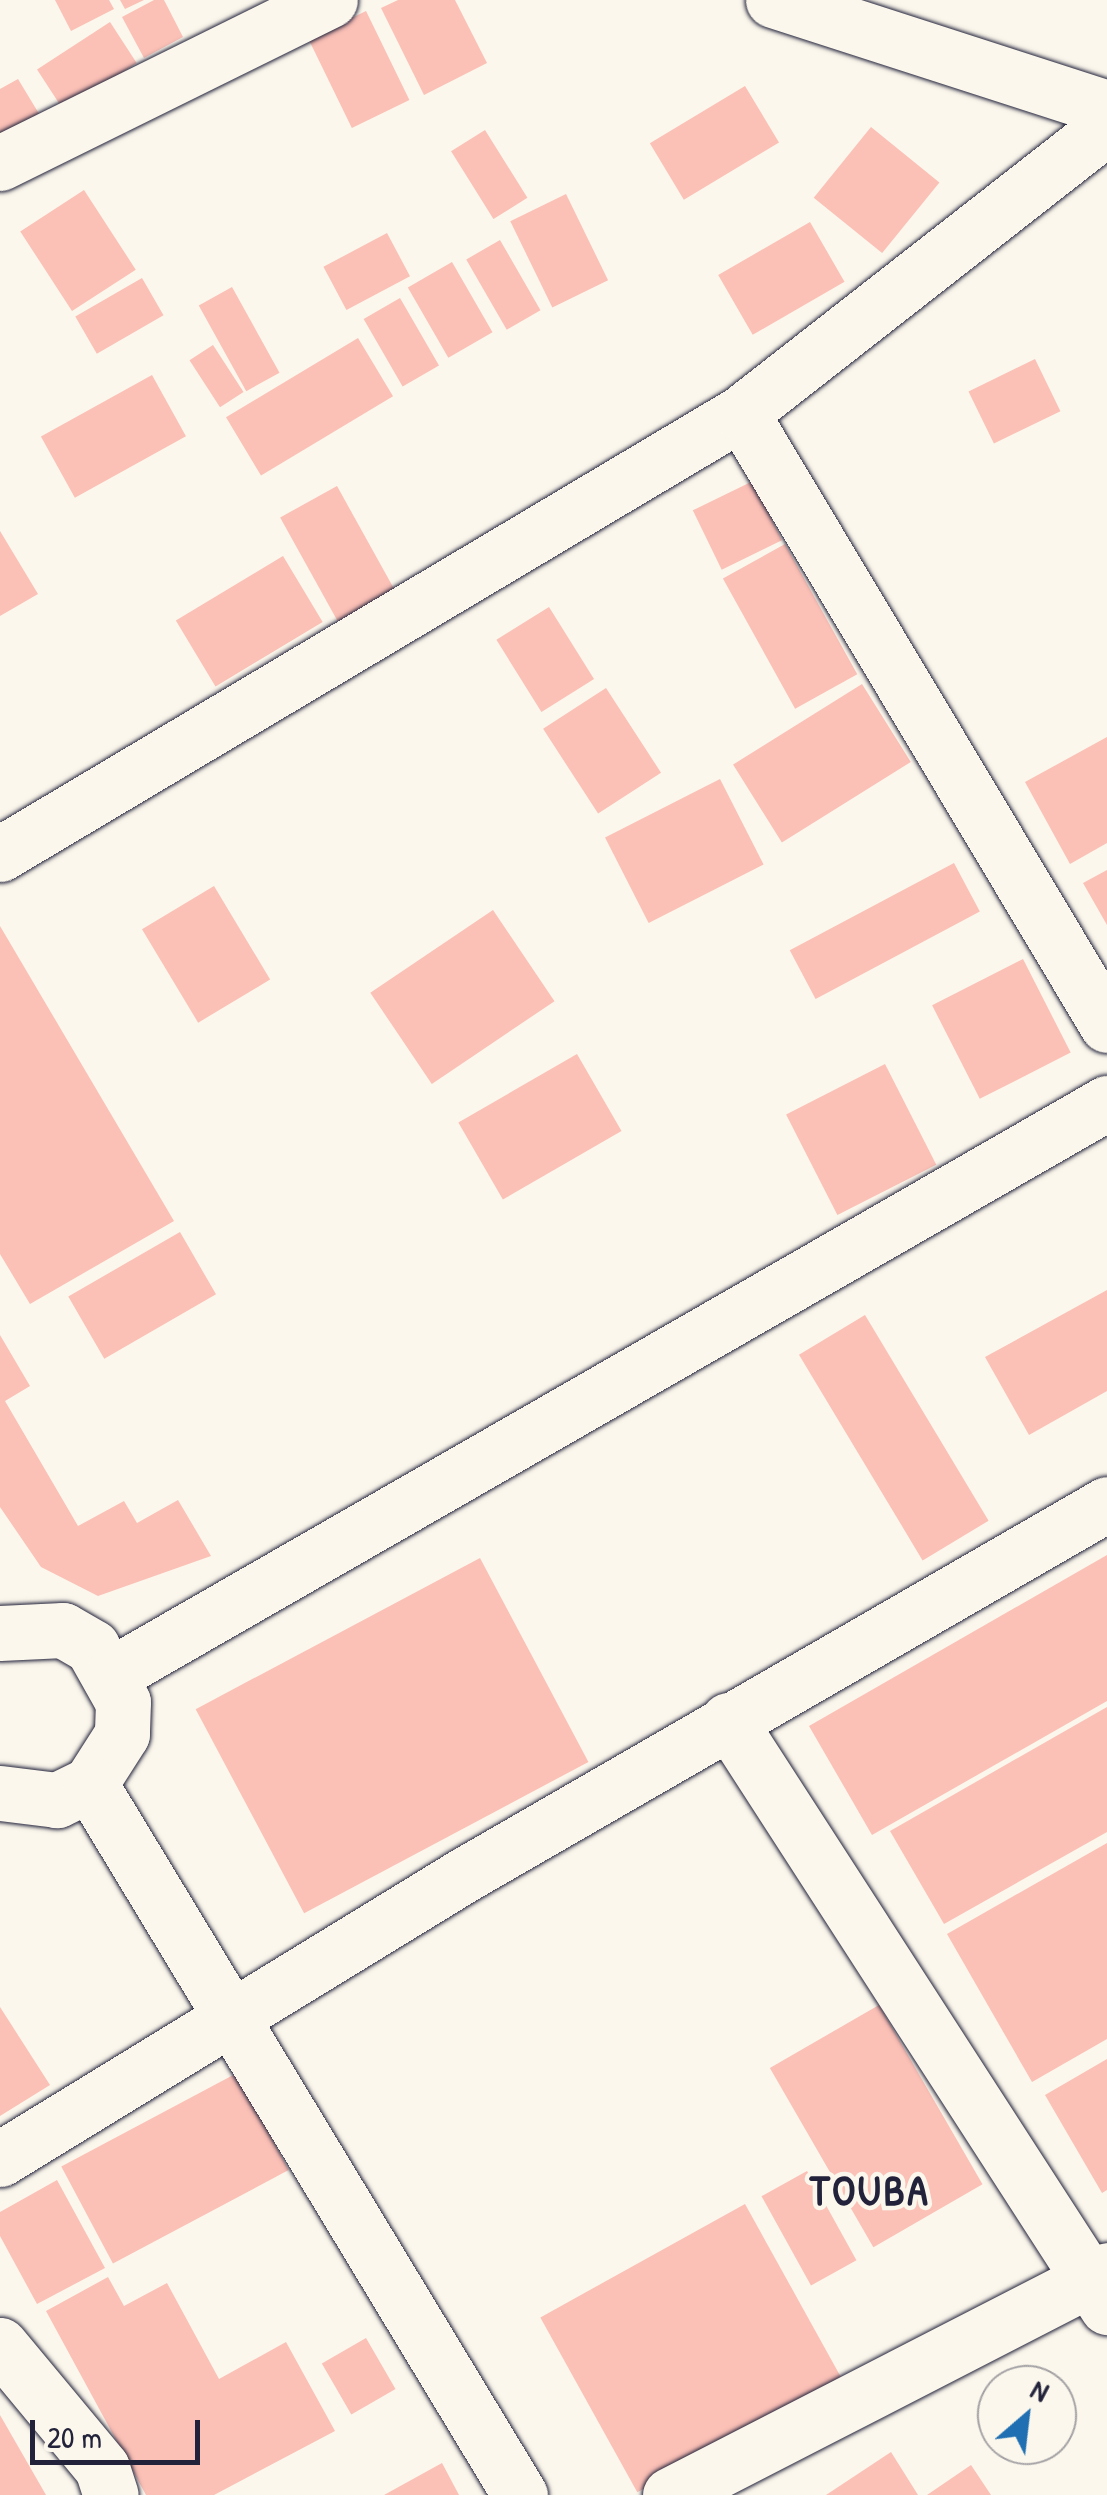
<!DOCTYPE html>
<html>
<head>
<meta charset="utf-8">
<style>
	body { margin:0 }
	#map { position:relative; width:1107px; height:2495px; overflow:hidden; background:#fbf7ec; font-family:"Patrick Hand",sans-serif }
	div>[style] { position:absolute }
	.building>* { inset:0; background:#fbc0b6; transform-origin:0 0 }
	.roads { filter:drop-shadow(0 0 2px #22223b) drop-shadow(0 0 2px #22223b) }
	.street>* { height:55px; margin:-27.5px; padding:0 27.5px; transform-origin:27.5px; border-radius:27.5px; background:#fbf7ec }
	.secondary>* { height:55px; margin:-27.5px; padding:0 27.5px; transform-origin:27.5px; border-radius:27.5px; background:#fbf7ec }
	span { translate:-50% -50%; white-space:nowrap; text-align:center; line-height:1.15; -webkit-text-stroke:9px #fbf7ec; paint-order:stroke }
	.district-label { font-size:42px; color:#22223b; font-weight:700; letter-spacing:2.5px }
	.north { position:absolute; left:977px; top:2365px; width:100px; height:100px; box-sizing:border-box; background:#fbf7ec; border:2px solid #a4a2a5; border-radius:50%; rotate:28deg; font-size:28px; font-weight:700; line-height:40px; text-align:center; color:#22223b }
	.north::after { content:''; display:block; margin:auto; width:35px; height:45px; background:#1f6fb2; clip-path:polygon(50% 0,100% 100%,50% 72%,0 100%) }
	.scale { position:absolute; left:30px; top:2420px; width:170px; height:45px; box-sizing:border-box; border:5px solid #22223b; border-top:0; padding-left:12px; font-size:30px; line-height:35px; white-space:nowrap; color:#22223b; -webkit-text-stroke:8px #fbf7ec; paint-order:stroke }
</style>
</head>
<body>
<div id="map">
	<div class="building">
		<i style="clip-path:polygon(55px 0,109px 0,114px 9px,71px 31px)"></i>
		<i style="clip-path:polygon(120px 0,144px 0,125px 9px)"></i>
		<i style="clip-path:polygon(154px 0,164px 0,183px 37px,144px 58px,122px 17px)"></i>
		<i style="clip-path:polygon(398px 0,455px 0,487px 63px,424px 95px,381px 8px)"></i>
		<i style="left:366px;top:11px;width:99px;height:64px;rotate:64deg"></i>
		<i style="left:110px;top:22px;width:49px;height:87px;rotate:57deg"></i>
		<i style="clip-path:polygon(18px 79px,44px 122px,0 149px,0 89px)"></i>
		<i style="left:745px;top:86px;width:66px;height:111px;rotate:59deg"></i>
		<i style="left:871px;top:127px;width:88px;height:91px;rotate:39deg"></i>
		<i style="left:485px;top:130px;width:80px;height:40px;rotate:58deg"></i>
		<i style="left:84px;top:190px;width:95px;height:76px;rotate:57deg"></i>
		<i style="left:566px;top:194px;width:96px;height:62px;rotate:64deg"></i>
		<i style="left:810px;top:222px;width:69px;height:106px;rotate:60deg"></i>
		<i style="left:387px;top:233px;width:49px;height:72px;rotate:62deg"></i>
		<i style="left:500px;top:240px;width:81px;height:39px;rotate:60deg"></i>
		<i style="left:452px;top:262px;width:81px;height:51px;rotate:60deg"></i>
		<i style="left:142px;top:278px;width:43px;height:77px;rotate:60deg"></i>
		<i style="left:232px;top:287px;width:98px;height:38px;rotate:61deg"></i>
		<i style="left:400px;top:298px;width:78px;height:42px;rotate:60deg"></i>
		<i style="left:358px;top:338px;width:68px;height:154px;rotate:59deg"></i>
		<i style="left:213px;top:345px;width:56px;height:28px;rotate:57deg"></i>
		<i style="left:1035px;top:359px;width:58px;height:74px;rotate:64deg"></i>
		<i style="left:152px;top:375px;width:70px;height:127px;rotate:61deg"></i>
		<i style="left:753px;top:481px;width:66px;height:67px;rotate:64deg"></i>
		<i style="left:337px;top:486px;width:119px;height:65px;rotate:61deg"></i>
		<i style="clip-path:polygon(0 531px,38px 594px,0 616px)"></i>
		<i style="left:785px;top:544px;width:149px;height:71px;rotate:61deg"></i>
		<i style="left:283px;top:556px;width:77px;height:125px;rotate:59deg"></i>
		<i style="left:549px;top:607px;width:85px;height:62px;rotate:58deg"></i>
		<i style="left:862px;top:684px;width:92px;height:152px;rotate:58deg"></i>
		<i style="left:606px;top:688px;width:101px;height:75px;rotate:57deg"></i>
		<i style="clip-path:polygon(1107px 737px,1107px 843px,1070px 864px,1025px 782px)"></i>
		<i style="left:720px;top:779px;width:96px;height:129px;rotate:63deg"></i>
		<i style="left:954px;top:863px;width:55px;height:186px;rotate:62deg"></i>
		<i style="clip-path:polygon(1107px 870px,1107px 925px,1083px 883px)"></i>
		<i style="left:214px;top:886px;width:109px;height:84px;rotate:59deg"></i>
		<i style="left:493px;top:910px;width:110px;height:148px;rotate:56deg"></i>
		<i style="clip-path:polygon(0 926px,174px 1221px,30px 1304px,0 1254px)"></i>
		<i style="left:1023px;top:959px;width:105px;height:102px;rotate:63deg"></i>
		<i style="left:577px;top:1054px;width:89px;height:137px;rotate:60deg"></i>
		<i style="left:885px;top:1064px;width:113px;height:111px;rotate:63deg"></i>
		<i style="left:180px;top:1232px;width:72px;height:129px;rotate:60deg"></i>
		<i style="clip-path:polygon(1107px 1290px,1107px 1391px,1029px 1435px,985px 1357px)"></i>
		<i style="left:865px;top:1315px;width:240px;height:77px;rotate:59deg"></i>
		<i style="clip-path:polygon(0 1335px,30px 1386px,5px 1401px,78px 1526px,124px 1501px,137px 1523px,178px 1500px,211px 1556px,98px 1596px,41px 1567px,0 1507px)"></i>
		<i style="clip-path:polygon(1107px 1555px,1107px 1701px,872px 1835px,809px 1726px)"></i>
		<i style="left:480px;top:1558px;width:231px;height:322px;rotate:62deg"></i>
		<i style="clip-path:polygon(1107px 1707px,1107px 1832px,944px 1924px,890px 1831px)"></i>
		<i style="clip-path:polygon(1107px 1843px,1107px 2039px,1032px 2082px,947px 1934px)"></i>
		<i style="left:879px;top:2005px;width:207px;height:126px;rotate:60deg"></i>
		<i style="clip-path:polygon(0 2007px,50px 2085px,0 2116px)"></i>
		<i style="clip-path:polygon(1107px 2059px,1107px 2190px,1102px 2193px,1045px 2095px)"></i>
		<i style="left:237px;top:2073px;width:110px;height:199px;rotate:62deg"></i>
		<i style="left:807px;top:2171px;width:102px;height:52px;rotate:61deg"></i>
		<i style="clip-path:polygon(57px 2180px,105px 2268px,37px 2304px,0 2236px,0 2212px)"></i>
		<i style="left:745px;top:2204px;width:200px;height:234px;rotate:61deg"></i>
		<i style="clip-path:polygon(108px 2277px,124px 2306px,167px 2283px,219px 2379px,286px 2342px,335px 2431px,214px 2495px,146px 2495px,46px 2311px)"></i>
		<i style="left:366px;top:2338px;width:59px;height:51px;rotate:60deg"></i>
		<i style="clip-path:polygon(0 2415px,46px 2495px,0 2495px)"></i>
		<i style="clip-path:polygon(891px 2452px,918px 2495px,826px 2495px)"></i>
		<i style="clip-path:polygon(442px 2463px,459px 2495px,384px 2495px)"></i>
		<i style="clip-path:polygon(971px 2465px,991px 2495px,927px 2495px)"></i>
	</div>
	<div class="roads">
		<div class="street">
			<i style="left:773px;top:0;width:351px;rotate:17.9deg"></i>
			<i style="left:0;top:163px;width:368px;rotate:-26.3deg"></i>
			<i style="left:741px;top:413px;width:713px;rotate:59.12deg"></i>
			<i style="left:0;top:854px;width:862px;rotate:-30.76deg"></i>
			<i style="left:741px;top:413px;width:464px;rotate:-38deg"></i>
			<i style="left:728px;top:1720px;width:699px;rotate:57.15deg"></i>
			<i style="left:0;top:2159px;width:544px;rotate:-31.47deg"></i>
			<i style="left:464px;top:1875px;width:742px;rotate:-29.98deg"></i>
			<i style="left:0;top:2345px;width:160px;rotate:50.3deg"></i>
			<i style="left:102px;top:2468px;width:28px;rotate:72deg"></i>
			<i style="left:670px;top:2495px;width:492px;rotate:-27.2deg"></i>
		</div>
		<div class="secondary">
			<i style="left:0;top:1633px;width:63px;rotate:-2.7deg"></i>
			<i style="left:63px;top:1630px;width:34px;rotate:30deg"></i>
			<i style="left:92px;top:1647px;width:63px;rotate:60.6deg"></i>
			<i style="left:123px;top:1702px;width:32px;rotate:92deg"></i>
			<i style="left:122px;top:1734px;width:59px;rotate:122.6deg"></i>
			<i style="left:90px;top:1784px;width:37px;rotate:154deg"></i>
			<i style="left:57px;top:1800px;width:57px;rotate:-173deg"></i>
			<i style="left:114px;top:1673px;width:1145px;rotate:-29.86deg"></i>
			<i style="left:90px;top:1784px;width:831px;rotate:58.84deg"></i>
		</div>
	</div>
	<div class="district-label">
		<span style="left:870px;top:2190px">TOUBA</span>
	</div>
	<div class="north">N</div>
	<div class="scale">20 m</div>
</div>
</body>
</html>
